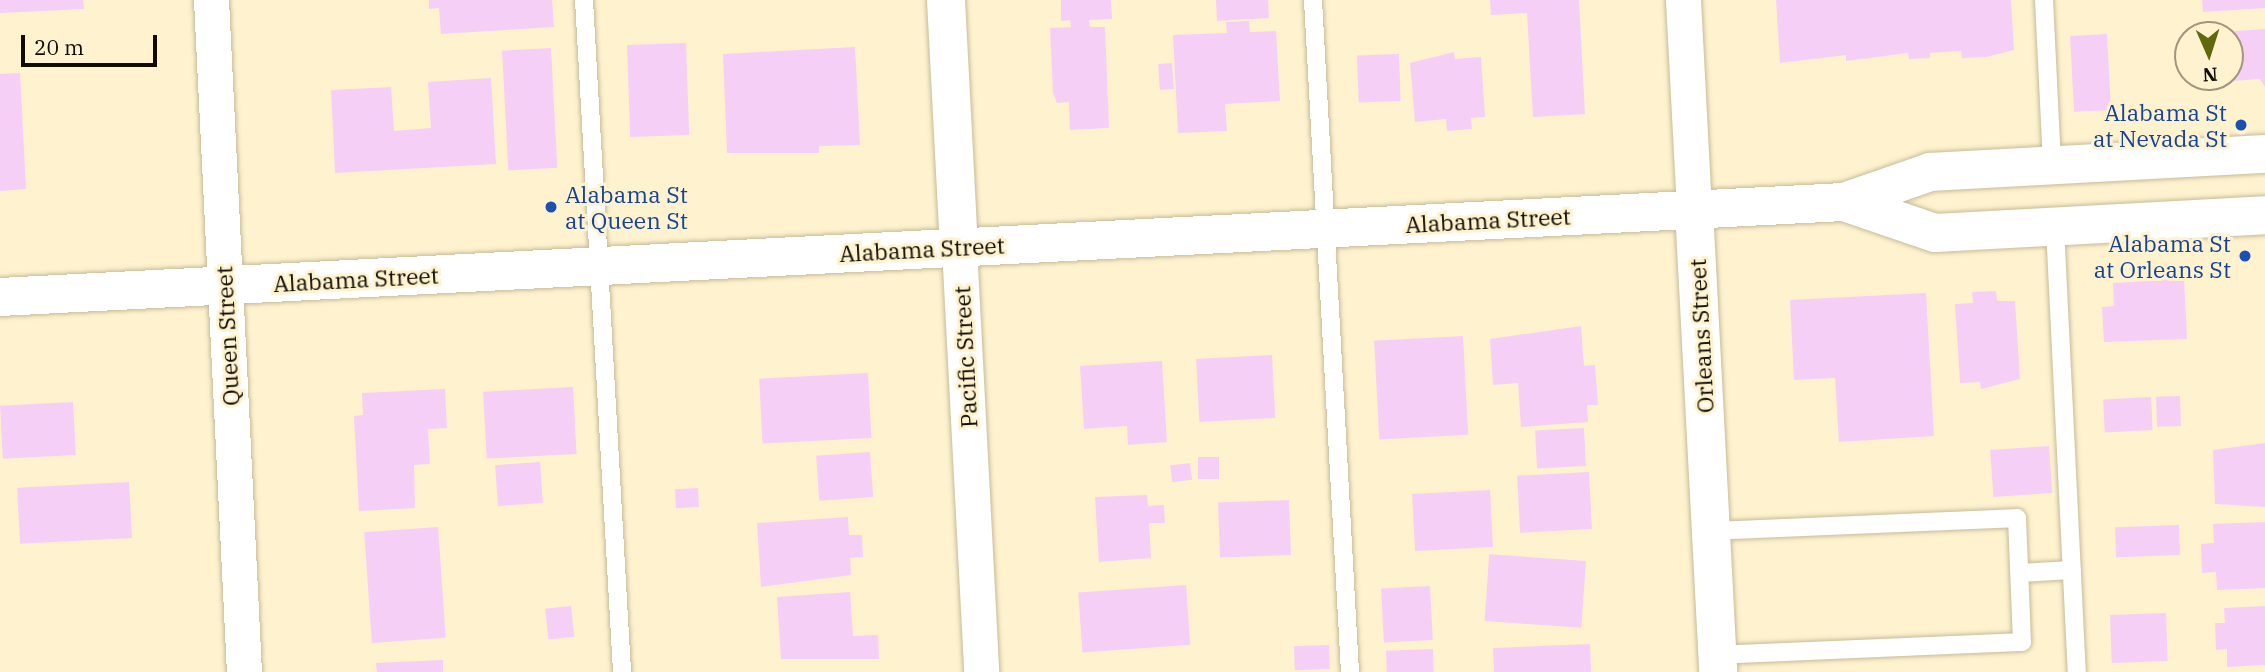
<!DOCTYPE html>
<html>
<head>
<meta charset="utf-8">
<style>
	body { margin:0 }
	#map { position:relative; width:2265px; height:672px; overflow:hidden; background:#fef2cf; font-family:"IBM Plex Serif",serif }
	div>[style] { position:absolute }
	.building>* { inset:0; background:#f6cff7; transform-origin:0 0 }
	.roads { filter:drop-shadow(0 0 2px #c6bb99) drop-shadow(0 0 2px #c6bb99) }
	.service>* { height:18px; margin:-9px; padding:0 9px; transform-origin:9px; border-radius:9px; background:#fff }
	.minor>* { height:35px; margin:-17.5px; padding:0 17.5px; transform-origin:17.5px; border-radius:17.5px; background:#fff }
	.tertiary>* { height:38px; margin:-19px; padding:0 19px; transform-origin:19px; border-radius:19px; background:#fff }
	.secondary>* { height:38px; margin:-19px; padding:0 19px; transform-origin:19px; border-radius:19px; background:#fff }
	.dots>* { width:19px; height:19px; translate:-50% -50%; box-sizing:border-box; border:4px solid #fef2cf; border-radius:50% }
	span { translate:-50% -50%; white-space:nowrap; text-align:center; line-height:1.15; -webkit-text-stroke:6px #fef2cf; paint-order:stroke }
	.transit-label { font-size:23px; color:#164399 }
	.right { translate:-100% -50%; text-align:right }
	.left { translate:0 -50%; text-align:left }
	.street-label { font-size:23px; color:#100c03 }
	.north { position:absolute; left:2174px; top:21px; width:70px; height:70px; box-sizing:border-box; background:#fef2cf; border:2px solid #9f967d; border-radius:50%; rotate:177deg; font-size:19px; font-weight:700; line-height:28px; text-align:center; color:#100c03 }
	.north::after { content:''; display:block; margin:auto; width:24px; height:32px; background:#60690c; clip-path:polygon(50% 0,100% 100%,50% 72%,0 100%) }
	.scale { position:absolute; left:21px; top:35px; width:136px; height:32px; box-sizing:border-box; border:4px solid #100c03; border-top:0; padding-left:9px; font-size:21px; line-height:24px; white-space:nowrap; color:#100c03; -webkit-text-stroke:5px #fef2cf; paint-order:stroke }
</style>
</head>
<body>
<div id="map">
	<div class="building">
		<i style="clip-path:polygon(0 0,83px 0,84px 9px,0 13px)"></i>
		<i style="clip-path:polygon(429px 0,552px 0,554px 27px,441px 34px,439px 8px,429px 9px)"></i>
		<i style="clip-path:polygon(1061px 0,1111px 0,1112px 19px,1089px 20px,1090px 27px,1105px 27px,1109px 128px,1070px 130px,1069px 102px,1057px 103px,1053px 93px,1050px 28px,1071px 27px,1070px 20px,1061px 21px)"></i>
		<i style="clip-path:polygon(1216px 0,1268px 0,1269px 18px,1217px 21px)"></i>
		<i style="clip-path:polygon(1490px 0,1579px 0,1585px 114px,1533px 117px,1527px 13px,1491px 15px)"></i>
		<i style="clip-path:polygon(1776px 0,2011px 0,2014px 50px,1986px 57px,1962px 58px,1961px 51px,1930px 53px,1930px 58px,1909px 59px,1908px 53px,1846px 61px,1846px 55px,1780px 63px)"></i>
		<i style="clip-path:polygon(2202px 0,2265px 0,2265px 8px,2203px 12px)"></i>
		<i style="clip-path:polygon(1249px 21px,1250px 32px,1276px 31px,1280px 101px,1225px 104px,1227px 131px,1178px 133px,1173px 35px,1227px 33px,1226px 22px)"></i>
		<i style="clip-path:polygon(2265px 29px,2265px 87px,2260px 79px,2218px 82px,2230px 77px,2230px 35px,2220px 32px)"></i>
		<i style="left:2107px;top:34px;width:76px;height:37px;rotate:87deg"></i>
		<i style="left:686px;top:43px;width:92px;height:59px;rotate:88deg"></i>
		<i style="clip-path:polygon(855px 47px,860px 145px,819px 146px,819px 153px,727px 153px,723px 54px)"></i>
		<i style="left:551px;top:48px;width:120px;height:49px;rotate:87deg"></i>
		<i style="clip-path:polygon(1454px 52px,1455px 59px,1481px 57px,1485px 117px,1471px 118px,1472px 129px,1447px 131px,1446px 119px,1415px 122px,1410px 63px)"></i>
		<i style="left:1399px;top:54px;width:47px;height:42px;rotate:88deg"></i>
		<i style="left:1172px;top:63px;width:26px;height:14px;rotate:86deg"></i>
		<i style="clip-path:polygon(20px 73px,26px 189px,0 191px,0 74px)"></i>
		<i style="clip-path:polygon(491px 78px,496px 164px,335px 173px,331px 90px,391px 87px,394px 131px,431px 128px,428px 82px)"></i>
		<i style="clip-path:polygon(2184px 279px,2187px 339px,2104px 342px,2102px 307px,2114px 306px,2113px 283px)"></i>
		<i style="clip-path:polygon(1996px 291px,1997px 301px,2015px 301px,2020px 379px,1981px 389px,1980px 382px,1960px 383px,1955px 304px,1973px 303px,1972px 292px)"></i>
		<i style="clip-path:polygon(1926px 293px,1934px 436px,1839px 442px,1835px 378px,1794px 380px,1790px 300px)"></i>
		<i style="clip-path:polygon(1581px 326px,1584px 366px,1595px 365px,1598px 405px,1587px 405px,1588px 422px,1521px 427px,1518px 383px,1493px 385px,1490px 339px)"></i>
		<i style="left:1463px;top:336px;width:99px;height:89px;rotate:87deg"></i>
		<i style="left:1272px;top:355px;width:63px;height:76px;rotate:87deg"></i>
		<i style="clip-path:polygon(1162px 361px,1167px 442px,1128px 445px,1127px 426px,1084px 429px,1080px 366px)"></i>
		<i style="left:868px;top:373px;width:65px;height:109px;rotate:87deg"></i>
		<i style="left:573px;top:387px;width:67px;height:90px;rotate:87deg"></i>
		<i style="clip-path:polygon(445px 389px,447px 428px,428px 429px,430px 464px,414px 465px,415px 508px,359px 511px,354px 416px,363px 415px,362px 393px)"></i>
		<i style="left:2180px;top:396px;width:30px;height:24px;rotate:88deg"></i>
		<i style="left:2151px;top:397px;width:33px;height:48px;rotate:87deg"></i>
		<i style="left:73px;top:402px;width:53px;height:73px;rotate:87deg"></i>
		<i style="left:1584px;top:428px;width:38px;height:49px;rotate:87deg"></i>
		<i style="clip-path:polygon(2265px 443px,2265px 507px,2215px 504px,2213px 450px)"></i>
		<i style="left:2049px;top:446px;width:47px;height:59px;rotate:86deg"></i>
		<i style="left:870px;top:452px;width:45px;height:54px;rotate:86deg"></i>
		<i style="left:1198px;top:457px;width:21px;height:22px"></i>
		<i style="left:540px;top:462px;width:41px;height:45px;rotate:86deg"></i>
		<i style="left:1190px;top:463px;width:17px;height:20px;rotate:83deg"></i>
		<i style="left:1589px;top:472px;width:57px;height:72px;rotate:87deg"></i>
		<i style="left:129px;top:482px;width:56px;height:112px;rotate:87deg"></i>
		<i style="left:698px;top:488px;width:19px;height:23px;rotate:87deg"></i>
		<i style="left:1490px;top:490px;width:57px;height:78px;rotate:87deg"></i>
		<i style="clip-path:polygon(1147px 495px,1148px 506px,1164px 505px,1165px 523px,1149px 523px,1151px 558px,1099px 562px,1095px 497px)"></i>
		<i style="left:1289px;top:500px;width:55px;height:71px;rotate:88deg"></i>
		<i style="clip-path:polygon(848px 517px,849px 535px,862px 535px,863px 557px,850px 558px,851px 575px,761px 587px,757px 523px)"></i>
		<i style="clip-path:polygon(2265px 522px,2265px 588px,2217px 590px,2216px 572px,2202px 573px,2201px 544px,2214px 543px,2213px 524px)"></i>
		<i style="left:2179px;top:525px;width:30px;height:64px;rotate:88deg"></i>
		<i style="left:438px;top:527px;width:111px;height:74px;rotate:86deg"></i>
		<i style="left:1586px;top:561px;width:67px;height:97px;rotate:94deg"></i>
		<i style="left:1186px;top:585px;width:60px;height:108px;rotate:86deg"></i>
		<i style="left:1430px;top:586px;width:54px;height:49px;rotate:87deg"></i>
		<i style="clip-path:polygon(850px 592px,853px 636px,878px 635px,879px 659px,781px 659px,777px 597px)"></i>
		<i style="left:571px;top:606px;width:31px;height:26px;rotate:84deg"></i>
		<i style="clip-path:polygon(2265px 606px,2265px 665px,2227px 667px,2227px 649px,2216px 650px,2215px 623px,2225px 623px,2224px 608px)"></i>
		<i style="left:2166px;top:613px;width:48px;height:56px;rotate:88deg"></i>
		<i style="clip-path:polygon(1590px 644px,1591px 672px,1494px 672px,1493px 648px)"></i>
		<i style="left:1329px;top:645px;width:24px;height:35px;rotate:88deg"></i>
		<i style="left:1433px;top:649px;width:23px;height:47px;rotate:88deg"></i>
		<i style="clip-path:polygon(443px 660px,443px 672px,377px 672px,376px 663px)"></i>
	</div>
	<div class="roads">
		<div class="service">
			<i style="left:584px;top:0;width:673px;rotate:86.76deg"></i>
			<i style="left:1313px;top:0;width:673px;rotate:86.85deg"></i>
			<i style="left:2044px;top:0;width:165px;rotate:87.2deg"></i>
			<i style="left:2055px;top:227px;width:446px;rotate:87.2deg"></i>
			<i style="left:1711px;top:531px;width:306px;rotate:-2.4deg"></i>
			<i style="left:2017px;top:518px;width:124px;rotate:87.7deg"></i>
			<i style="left:2022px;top:642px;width:305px;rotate:177.6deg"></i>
			<i style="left:2020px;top:573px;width:52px;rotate:-3.3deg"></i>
		</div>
		<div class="minor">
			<i style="left:211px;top:0;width:673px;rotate:87.19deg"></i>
			<i style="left:1683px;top:0;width:209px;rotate:87deg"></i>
			<i style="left:959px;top:247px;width:426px;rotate:87deg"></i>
		</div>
		<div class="tertiary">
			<i style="left:946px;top:0;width:247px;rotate:87deg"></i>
		</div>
		<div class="secondary">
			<i style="left:1844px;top:202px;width:96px;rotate:18.8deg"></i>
			<i style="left:1935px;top:233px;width:330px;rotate:-3.1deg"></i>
			<i style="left:1694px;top:209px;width:464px;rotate:87deg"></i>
			<i style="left:0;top:297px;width:1846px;rotate:-2.95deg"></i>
			<i style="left:1844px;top:202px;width:91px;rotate:-19.2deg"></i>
			<i style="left:1930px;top:172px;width:335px;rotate:-3.1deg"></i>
		</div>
	</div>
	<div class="dots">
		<i style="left:2241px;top:125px;background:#1a4fb4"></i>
		<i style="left:551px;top:207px;background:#1a4fb4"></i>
		<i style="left:2245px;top:256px;background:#1a4fb4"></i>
	</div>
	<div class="transit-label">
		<span class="right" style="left:2227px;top:125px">Alabama St<br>at Nevada St</span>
		<span class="left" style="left:565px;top:207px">Alabama St<br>at Queen St</span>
		<span class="right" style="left:2231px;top:256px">Alabama St<br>at Orleans St</span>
	</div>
	<div class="street-label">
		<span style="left:1488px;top:220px;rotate:-3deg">Alabama Street</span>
		<span style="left:922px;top:249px;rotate:-3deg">Alabama Street</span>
		<span style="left:356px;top:279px;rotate:-3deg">Alabama Street</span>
		<span style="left:227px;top:336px;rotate:-93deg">Queen Street</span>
		<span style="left:1701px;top:336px;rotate:-93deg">Orleans Street</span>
		<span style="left:965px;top:357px;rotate:-93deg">Pacific Street</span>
	</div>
	<div class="north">N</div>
	<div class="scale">20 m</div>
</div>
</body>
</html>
